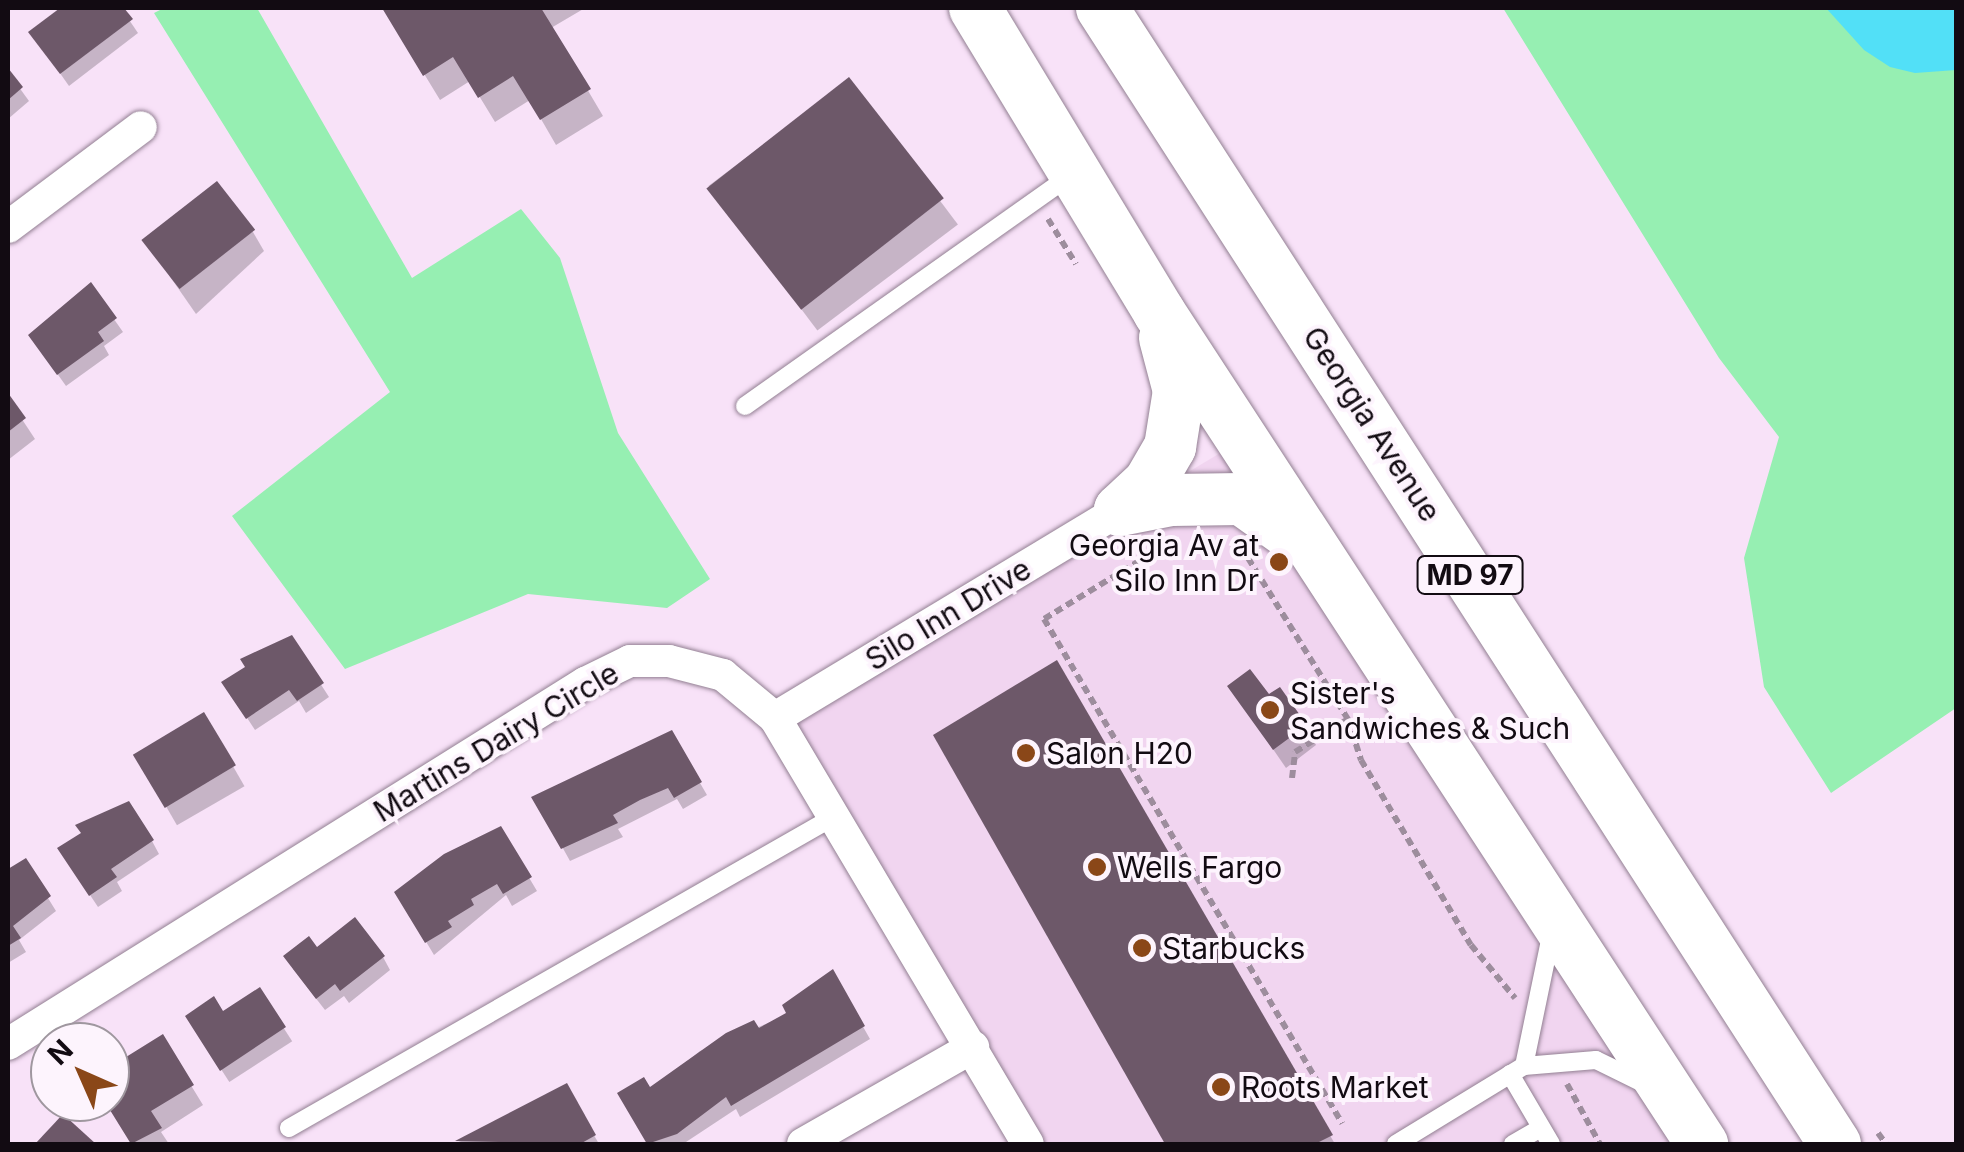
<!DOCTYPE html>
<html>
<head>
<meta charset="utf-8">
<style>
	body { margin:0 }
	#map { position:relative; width:1964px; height:1152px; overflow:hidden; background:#f8e2f8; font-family:Inter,sans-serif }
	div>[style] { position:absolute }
	.built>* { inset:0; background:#f1d5f0 }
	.green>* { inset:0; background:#96efb2 }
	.water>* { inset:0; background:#52e0f7 }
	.shadow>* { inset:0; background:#0003; transform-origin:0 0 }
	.building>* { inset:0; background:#6d5869; transform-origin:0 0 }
	.path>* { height:6px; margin-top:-3px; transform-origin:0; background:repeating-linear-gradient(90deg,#9d8d9d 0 8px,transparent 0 13px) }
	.roads { filter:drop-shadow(0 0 2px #927f92) drop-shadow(0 0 2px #927f92) }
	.lane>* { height:18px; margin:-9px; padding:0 9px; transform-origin:9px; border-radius:9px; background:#fff }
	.street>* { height:32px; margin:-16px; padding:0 16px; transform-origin:16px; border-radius:16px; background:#fff }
	.primary>* { height:52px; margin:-26px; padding:0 26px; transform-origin:26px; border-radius:26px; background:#fff }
	.dots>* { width:28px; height:28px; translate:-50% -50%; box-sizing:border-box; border:5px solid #fdf4fd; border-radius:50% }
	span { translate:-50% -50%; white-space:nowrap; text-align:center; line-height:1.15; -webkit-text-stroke:8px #fdf4fd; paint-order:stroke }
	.shield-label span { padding:2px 8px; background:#fdf4fd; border:2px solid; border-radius:8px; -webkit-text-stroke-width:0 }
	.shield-label { font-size:28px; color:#120b12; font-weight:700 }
	.street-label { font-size:30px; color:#120b12 }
	.poi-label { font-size:30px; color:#120b12 }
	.right { translate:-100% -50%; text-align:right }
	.left { translate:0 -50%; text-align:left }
	.frame { position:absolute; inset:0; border:10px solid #120b12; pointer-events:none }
	.north { position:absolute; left:30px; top:1022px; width:100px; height:100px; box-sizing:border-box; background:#fdf4fd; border:2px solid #9f979f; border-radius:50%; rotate:315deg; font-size:28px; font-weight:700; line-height:40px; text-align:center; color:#120b12 }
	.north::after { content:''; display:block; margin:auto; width:35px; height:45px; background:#8a4718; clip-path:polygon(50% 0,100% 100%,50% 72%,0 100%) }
</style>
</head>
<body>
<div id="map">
	<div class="built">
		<i style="clip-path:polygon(1242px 440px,1702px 1144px,1028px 1144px,776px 718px)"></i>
	</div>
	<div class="green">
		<i style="clip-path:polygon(164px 8px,257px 8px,412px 278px,521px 209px,560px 258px,618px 433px,710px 579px,667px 608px,528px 594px,345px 669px,232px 516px,390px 392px,154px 13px)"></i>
		<i style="clip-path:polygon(1503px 8px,1956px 8px,1956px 708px,1831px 793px,1764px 687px,1744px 558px,1779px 437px,1719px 358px)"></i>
	</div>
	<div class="water">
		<i style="clip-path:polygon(1826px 8px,1956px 8px,1956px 70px,1915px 73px,1890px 67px,1864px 50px)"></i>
	</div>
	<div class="shadow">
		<i style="clip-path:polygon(64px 8px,121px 8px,138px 33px,69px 86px,31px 32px)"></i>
		<i style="clip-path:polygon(384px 8px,585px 8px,551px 28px,603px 116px,556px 145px,530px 100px,495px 122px,470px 81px,440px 100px)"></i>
		<i style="clip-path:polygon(8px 72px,29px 101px,8px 119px)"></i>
		<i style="left:849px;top:80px;width:181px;height:176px;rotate:53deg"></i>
		<i style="clip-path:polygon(253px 232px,264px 251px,196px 314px,148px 245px)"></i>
		<i style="clip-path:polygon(90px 285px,123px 332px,104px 346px,109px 355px,66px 386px,39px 348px)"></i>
		<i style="clip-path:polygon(8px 398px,35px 439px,8px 460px)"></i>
		<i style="clip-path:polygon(291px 638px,329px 697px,306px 713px,299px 701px,255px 730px,232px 695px,248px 667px)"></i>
		<i style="clip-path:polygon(1056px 663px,1335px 1144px,1168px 1144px,936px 736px)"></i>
		<i style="clip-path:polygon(1230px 687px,1268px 698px,1305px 726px,1316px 745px,1286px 768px)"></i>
		<i style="left:204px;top:716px;width:81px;height:78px;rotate:60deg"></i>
		<i style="clip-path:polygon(671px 733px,707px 795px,683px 809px,677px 799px,618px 829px,623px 837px,570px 861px,535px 798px)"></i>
		<i style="clip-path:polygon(500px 829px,537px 891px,512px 906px,506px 895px,434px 955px,397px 893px)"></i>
		<i style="clip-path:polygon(152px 841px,159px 854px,117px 882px,122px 891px,98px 907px,68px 862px)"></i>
		<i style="clip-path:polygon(25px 861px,56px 911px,19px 940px,26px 952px,8px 963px,8px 872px)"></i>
		<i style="clip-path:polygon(317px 951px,383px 957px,390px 970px,349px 1003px,344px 996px,325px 1010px,293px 969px)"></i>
		<i style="clip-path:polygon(832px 972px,870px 1039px,740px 1117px,736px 1109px,683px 1144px,650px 1144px,620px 1094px,650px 1091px,700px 1051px,790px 1014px)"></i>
		<i style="left:259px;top:990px;width:61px;height:75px;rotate:57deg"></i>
		<i style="clip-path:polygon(162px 1038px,203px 1105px,161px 1132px,169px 1144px,133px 1144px,107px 1102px,110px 1070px)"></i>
		<i style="clip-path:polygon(566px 1086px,599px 1144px,455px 1144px)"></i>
	</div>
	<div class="building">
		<i style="clip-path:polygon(60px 8px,124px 8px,133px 19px,60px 74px,28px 32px)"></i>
		<i style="clip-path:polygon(382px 8px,541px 8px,591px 89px,540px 120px,513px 76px,478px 98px,453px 57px,423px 76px)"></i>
		<i style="clip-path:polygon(8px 68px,23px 87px,8px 100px)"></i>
		<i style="left:849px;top:77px;width:154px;height:181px;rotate:52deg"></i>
		<i style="left:217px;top:181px;width:62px;height:96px;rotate:52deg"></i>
		<i style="clip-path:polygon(91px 282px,117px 318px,98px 332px,104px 341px,57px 375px,28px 335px)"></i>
		<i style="clip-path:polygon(8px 393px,26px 418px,8px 432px)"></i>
		<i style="clip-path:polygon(292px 635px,324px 683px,297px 701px,289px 690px,246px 719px,221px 682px,245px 667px,240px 659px)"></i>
		<i style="clip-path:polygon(1057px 660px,1333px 1135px,1315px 1144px,1165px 1144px,933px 735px)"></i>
		<i style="clip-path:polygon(1250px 669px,1269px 694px,1280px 687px,1307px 725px,1273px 750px,1227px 686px)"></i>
		<i style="left:204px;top:712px;width:62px;height:83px;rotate:59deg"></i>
		<i style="clip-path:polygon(672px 730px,702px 782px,674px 798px,668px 788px,640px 800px,613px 815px,618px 823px,561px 849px,531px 797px)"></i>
		<i style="clip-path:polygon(129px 801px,154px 840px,111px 869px,117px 877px,89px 896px,57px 848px,81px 833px,75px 825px)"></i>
		<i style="clip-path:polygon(501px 826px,532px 877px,503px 894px,497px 884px,471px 899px,474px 905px,448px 921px,452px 927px,425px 943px,394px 892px,444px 854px)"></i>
		<i style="clip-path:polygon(26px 858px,51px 896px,13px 926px,21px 938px,8px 946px,8px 869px)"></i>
		<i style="clip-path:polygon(355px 917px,385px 956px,340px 991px,335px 984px,316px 999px,283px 956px,309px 936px,317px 947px)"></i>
		<i style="clip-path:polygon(833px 969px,865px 1026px,731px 1106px,726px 1097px,677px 1134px,647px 1144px,617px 1093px,644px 1077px,650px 1087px,726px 1033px,754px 1020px,759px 1028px,786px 1013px,782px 1005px)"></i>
		<i style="clip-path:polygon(260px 987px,286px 1027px,220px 1071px,185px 1016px,214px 996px,223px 1011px)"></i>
		<i style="clip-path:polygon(163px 1034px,194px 1085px,151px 1111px,162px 1128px,131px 1144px,105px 1102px,110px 1102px,110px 1067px)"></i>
		<i style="clip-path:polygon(567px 1083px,596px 1135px,580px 1144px,455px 1141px)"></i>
		<i style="clip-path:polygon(63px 1114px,96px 1144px,35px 1144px)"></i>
	</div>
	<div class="path">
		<i style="left:1048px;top:219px;width:53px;rotate:58.1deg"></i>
		<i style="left:1162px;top:547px;width:138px;rotate:148.6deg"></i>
		<i style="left:1044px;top:619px;width:586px;rotate:59.41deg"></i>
		<i style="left:1248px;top:558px;width:190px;rotate:58.2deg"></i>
		<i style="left:1348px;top:719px;width:43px;rotate:72.4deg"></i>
		<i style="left:1361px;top:760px;width:215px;rotate:59.3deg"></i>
		<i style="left:1471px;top:945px;width:69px;rotate:50.3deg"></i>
		<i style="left:1292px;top:778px;width:26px;rotate:-83deg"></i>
		<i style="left:1295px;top:752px;width:62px;rotate:-31.9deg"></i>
		<i style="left:1567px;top:1084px;width:68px;rotate:61.2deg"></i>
		<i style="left:1878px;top:1133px;width:14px;rotate:54deg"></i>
	</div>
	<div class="roads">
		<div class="lane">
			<i style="left:745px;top:406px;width:402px;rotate:-35.3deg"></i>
			<i style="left:1524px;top:1066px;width:129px;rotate:-78.3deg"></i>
			<i style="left:1510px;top:1074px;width:81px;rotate:59.6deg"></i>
			<i style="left:289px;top:1128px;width:629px;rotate:-29.74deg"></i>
			<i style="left:1396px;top:1144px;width:150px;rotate:-31.4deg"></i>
			<i style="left:1524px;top:1066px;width:72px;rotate:-4.8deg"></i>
			<i style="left:1596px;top:1060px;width:48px;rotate:26deg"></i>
			<i style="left:1513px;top:1144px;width:32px;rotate:-30deg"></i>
		</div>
		<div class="street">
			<i style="left:8px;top:227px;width:166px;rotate:-36.9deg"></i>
			<i style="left:775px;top:718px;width:403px;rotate:-31.1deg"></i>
			<i style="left:8px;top:1044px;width:681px;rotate:-32.03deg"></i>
			<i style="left:585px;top:683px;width:50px;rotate:-26.1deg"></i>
			<i style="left:630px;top:661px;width:39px"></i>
			<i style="left:669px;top:661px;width:56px;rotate:14.5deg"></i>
			<i style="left:723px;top:675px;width:67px;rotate:39.6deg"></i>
			<i style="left:775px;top:718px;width:495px;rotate:59.3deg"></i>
			<i style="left:803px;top:1144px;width:196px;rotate:-29.7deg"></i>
		</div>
		<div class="primary">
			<i style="left:975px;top:8px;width:355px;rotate:58.8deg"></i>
			<i style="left:1159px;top:312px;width:994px;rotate:56.87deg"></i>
			<i style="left:1102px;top:8px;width:1352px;rotate:57.17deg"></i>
			<i style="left:1120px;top:510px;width:52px;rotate:-11.1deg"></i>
			<i style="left:1171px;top:500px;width:71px;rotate:-0.8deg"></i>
			<i style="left:1242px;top:499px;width:65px;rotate:35.6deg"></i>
			<i style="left:1120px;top:510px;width:40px;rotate:-43deg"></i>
			<i style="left:1149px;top:483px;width:42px;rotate:-59.7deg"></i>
			<i style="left:1170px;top:447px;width:57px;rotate:-80.9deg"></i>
			<i style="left:1179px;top:391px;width:55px;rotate:-104.8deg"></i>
		</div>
	</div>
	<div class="dots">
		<i style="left:1279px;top:562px;background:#8a4718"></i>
		<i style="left:1270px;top:710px;background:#8a4718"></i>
		<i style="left:1026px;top:753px;background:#8a4718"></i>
		<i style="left:1097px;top:867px;background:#8a4718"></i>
		<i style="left:1142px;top:948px;background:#8a4718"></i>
		<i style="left:1221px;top:1087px;background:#8a4718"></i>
	</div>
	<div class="shield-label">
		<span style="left:1470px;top:575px">MD 97</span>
	</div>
	<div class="street-label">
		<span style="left:1372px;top:424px;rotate:57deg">Georgia Avenue</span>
		<span style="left:948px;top:614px;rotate:-31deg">Silo Inn Drive</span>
		<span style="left:496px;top:742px;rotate:-31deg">Martins Dairy Circle</span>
	</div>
	<div class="poi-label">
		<span class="right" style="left:1259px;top:562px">Georgia Av at<br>Silo Inn Dr</span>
		<span class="left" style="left:1290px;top:710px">Sister's<br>Sandwiches &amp; Such</span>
		<span class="left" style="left:1046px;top:753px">Salon H20</span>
		<span class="left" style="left:1117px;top:867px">Wells Fargo</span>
		<span class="left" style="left:1162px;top:948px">Starbucks</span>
		<span class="left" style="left:1241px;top:1087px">Roots Market</span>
	</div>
	<div class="frame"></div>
	<div class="north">N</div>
</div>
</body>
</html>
